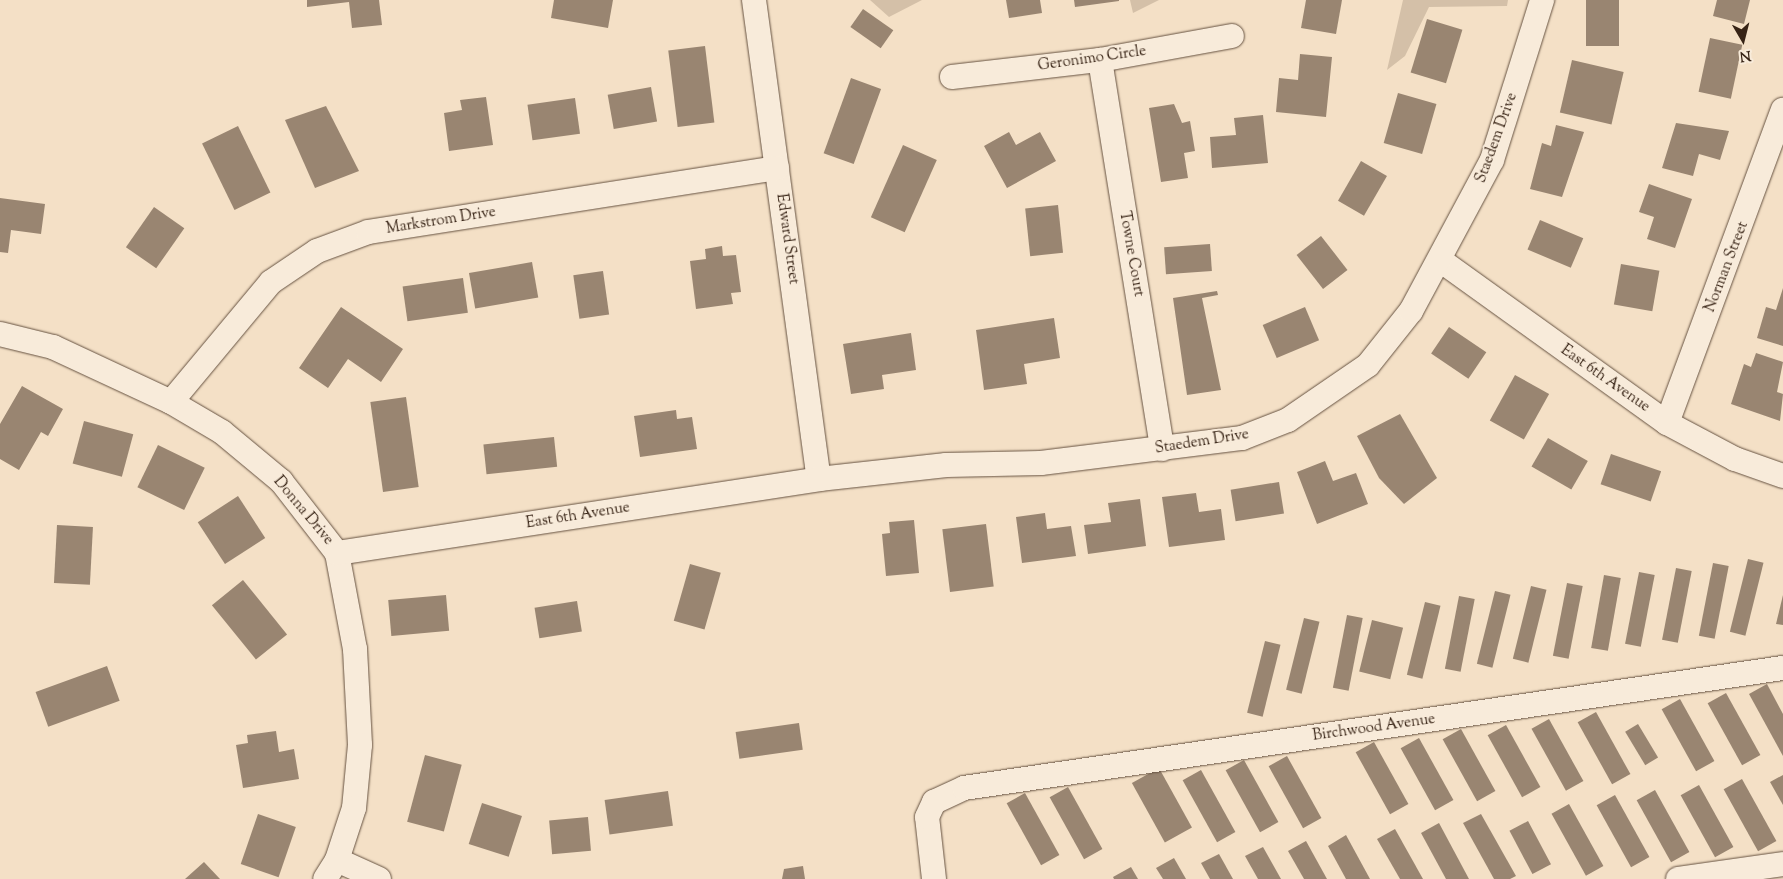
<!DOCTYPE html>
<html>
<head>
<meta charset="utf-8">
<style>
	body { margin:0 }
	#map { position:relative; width:1783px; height:879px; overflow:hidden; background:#f4e0c6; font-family:"Sorts Mill Goudy",serif }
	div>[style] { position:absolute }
	.green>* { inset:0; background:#d4c0a8 }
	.building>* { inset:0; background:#998571; transform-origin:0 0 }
	.roads { filter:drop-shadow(0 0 1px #665241) drop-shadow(0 0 1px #665241) }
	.street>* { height:24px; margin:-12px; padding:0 12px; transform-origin:12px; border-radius:12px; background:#f8ebda }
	span { translate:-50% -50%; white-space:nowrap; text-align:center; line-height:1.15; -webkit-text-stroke:4px #f8ebda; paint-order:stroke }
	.street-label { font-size:15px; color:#372315 }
	.north { position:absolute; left:1718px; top:15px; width:50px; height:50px; -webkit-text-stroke:4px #f8ebda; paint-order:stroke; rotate:172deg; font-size:14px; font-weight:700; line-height:20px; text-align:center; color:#372315 }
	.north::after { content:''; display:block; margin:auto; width:18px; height:22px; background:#372315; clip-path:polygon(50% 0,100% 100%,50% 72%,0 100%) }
</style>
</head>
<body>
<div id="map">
	<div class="green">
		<i style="clip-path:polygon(870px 0,922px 0,889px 17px)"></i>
		<i style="clip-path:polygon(1130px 0,1159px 0,1133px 13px)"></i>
		<i style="clip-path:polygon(1403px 0,1508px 0,1507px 6px,1429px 7px,1405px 56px,1387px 70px)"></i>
	</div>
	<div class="building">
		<i style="clip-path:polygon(307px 0,379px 0,382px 25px,352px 28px,349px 2px,307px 7px)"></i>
		<i style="clip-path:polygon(554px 0,613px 0,608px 28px,551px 18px)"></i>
		<i style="clip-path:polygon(1006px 0,1040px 0,1042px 13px,1009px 18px)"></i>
		<i style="clip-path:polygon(1074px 0,1119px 0,1119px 1px,1075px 7px)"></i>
		<i style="clip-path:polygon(1306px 0,1342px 0,1336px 34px,1301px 28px)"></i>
		<i style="left:1586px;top:0;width:33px;height:46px"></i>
		<i style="clip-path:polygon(1717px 0,1750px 0,1744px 24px,1713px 16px)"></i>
		<i style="left:863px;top:9px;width:37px;height:22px;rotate:35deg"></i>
		<i style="left:1427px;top:19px;width:37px;height:56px;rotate:17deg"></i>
		<i style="left:1710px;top:38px;width:33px;height:55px;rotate:12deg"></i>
		<i style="left:705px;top:46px;width:77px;height:37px;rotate:83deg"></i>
		<i style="clip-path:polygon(1300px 54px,1332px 57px,1326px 117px,1276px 112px,1279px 78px,1298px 80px)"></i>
		<i style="left:1572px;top:60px;width:53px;height:54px;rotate:13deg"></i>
		<i style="left:851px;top:78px;width:32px;height:80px;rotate:20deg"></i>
		<i style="left:651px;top:87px;width:35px;height:44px;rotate:80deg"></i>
		<i style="left:1398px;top:93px;width:40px;height:52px;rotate:16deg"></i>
		<i style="clip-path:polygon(486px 97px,493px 145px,449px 151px,444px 113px,462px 110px,460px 100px)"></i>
		<i style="left:575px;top:98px;width:36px;height:48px;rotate:82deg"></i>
		<i style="clip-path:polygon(1174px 104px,1182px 123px,1190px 121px,1195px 151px,1184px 153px,1188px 178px,1161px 182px,1149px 108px)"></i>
		<i style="clip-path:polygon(326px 106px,359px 171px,315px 188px,285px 120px)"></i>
		<i style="clip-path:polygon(1263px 115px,1268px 163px,1212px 168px,1210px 137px,1236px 135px,1234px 118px)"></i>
		<i style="clip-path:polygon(1676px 123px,1729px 131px,1720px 160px,1699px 154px,1693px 176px,1662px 168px)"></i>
		<i style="clip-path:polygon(1556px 125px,1584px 132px,1562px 197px,1530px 189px,1542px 143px,1551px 146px)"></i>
		<i style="left:238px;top:126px;width:74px;height:40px;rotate:64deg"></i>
		<i style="clip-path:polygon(1009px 132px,1016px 145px,1040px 132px,1056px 161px,1007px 188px,984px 146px)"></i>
		<i style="left:903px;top:145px;width:37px;height:79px;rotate:24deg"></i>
		<i style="left:1361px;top:161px;width:30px;height:46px;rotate:30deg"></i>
		<i style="clip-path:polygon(1649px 184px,1692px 199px,1675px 248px,1647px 239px,1654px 217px,1639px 212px)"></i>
		<i style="clip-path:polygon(0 198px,45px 204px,41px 234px,11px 230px,8px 253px,0 252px)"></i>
		<i style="left:1058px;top:205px;width:48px;height:33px;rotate:84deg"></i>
		<i style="left:154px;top:207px;width:37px;height:49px;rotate:35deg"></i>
		<i style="left:1540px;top:220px;width:47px;height:32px;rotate:23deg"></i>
		<i style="left:1321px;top:236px;width:43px;height:31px;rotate:52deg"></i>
		<i style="left:1210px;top:244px;width:27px;height:46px;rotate:86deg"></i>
		<i style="clip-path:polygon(722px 246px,723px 256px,736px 255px,741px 292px,731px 293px,733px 304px,696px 309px,690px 261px,706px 259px,705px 249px)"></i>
		<i style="left:532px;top:262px;width:36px;height:64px;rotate:80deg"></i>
		<i style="left:1621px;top:264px;width:39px;height:41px;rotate:10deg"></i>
		<i style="left:603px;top:271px;width:44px;height:30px;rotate:82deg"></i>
		<i style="left:463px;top:278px;width:35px;height:61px;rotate:82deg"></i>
		<i style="clip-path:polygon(1783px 288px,1783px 346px,1757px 338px,1766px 307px,1776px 310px)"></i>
		<i style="clip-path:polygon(1217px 291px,1218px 295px,1202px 298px,1221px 390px,1187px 395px,1173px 298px)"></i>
		<i style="clip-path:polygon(341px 307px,403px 349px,381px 382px,348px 359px,328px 388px,299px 368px)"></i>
		<i style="left:1305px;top:307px;width:36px;height:46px;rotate:67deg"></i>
		<i style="clip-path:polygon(1054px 318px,1060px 358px,1024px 364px,1027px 384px,984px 390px,976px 330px)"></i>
		<i style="left:1449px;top:327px;width:45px;height:32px;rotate:34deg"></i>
		<i style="clip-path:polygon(911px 333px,916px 370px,882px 375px,884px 389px,851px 394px,843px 344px)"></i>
		<i style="clip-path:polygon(1756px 353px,1783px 362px,1777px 392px,1783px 394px,1780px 421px,1731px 404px,1744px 364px,1751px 367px)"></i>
		<i style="left:1515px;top:375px;width:39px;height:52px;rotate:29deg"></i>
		<i style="clip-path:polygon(22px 386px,63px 409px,48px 436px,41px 432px,19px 470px,0 459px,0 424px)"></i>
		<i style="left:406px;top:397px;width:91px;height:36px;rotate:82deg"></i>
		<i style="clip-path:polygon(676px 410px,677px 419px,692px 417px,697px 449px,640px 457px,634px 416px)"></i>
		<i style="clip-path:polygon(1400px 414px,1437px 478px,1404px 504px,1379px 478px,1357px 436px)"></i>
		<i style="left:84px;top:421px;width:51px;height:44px;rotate:15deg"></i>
		<i style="left:554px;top:437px;width:30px;height:71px;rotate:84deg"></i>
		<i style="left:1548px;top:438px;width:46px;height:33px;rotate:30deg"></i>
		<i style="left:158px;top:445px;width:52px;height:47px;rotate:26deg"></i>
		<i style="left:1611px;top:454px;width:53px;height:32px;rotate:19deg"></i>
		<i style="clip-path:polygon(1325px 461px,1333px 481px,1356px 473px,1368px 504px,1317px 524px,1297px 472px)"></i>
		<i style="left:1279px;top:482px;width:32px;height:49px;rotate:81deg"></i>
		<i style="clip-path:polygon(1196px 493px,1199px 512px,1221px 509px,1225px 540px,1169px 547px,1162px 497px)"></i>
		<i style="left:238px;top:496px;width:50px;height:48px;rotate:57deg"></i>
		<i style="clip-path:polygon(1140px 499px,1146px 546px,1088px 554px,1084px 525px,1111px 522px,1108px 503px)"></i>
		<i style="clip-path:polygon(1045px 513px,1047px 529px,1071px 526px,1076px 556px,1022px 563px,1016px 517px)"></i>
		<i style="clip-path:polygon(914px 520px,919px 573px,886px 576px,882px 534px,890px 533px,889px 522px)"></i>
		<i style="left:986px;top:524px;width:63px;height:44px;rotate:83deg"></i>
		<i style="left:57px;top:525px;width:36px;height:58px;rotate:3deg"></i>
		<i style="left:1748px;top:559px;width:16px;height:75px;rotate:14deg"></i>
		<i style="left:1713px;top:563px;width:16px;height:74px;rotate:11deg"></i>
		<i style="left:690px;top:564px;width:32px;height:59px;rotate:16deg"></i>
		<i style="left:1676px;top:568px;width:16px;height:73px;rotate:11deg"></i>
		<i style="left:1639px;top:572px;width:16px;height:73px;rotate:11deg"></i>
		<i style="left:1604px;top:575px;width:17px;height:74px;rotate:10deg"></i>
		<i style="left:243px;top:580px;width:70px;height:40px;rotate:51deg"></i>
		<i style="left:1567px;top:583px;width:16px;height:74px;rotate:11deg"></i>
		<i style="left:1531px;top:586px;width:16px;height:75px;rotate:14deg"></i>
		<i style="left:1495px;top:591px;width:16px;height:75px;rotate:14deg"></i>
		<i style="left:446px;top:595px;width:36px;height:58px;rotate:85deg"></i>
		<i style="clip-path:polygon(1783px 595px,1783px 625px,1776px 624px)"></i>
		<i style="left:1459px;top:596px;width:16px;height:74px;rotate:11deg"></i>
		<i style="left:577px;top:601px;width:31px;height:43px;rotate:81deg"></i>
		<i style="left:1425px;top:602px;width:16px;height:75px;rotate:14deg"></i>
		<i style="left:1347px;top:615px;width:16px;height:74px;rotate:11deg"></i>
		<i style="left:1304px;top:618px;width:16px;height:74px;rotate:14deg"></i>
		<i style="left:1372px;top:620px;width:32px;height:53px;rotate:14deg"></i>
		<i style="left:1265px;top:641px;width:16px;height:74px;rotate:14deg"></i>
		<i style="left:107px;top:666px;width:37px;height:76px;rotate:70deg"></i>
		<i style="clip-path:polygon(1767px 684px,1783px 714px,1783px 756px,1749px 694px)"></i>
		<i style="left:1726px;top:693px;width:71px;height:21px;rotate:61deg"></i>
		<i style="left:1680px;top:699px;width:71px;height:21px;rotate:61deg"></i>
		<i style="left:1596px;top:712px;width:71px;height:21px;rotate:61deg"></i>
		<i style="left:1549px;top:719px;width:71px;height:20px;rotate:61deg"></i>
		<i style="left:799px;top:723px;width:27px;height:64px;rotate:82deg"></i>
		<i style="left:1638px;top:724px;width:39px;height:15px;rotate:59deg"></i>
		<i style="left:1506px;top:725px;width:71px;height:21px;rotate:61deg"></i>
		<i style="left:1461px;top:729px;width:71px;height:21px;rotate:61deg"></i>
		<i style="clip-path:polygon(276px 731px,279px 752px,294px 749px,299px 779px,243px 788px,236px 745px,248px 743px,247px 735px)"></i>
		<i style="left:1419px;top:738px;width:71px;height:21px;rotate:61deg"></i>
		<i style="left:1374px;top:742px;width:71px;height:21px;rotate:61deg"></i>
		<i style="left:425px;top:755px;width:38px;height:69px;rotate:15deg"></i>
		<i style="left:1287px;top:756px;width:71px;height:21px;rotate:61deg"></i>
		<i style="left:1244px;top:760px;width:71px;height:21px;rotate:61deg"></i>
		<i style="left:1159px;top:768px;width:68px;height:31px;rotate:61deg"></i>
		<i style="left:1201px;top:770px;width:71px;height:21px;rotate:61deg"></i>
		<i style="clip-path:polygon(1783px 775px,1783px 805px,1770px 782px)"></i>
		<i style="left:1742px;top:779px;width:71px;height:21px;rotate:61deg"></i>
		<i style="left:1699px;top:785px;width:71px;height:21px;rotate:61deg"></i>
		<i style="left:1068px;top:787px;width:71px;height:21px;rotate:61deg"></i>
		<i style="left:1655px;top:790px;width:71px;height:21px;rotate:61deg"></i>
		<i style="left:668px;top:791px;width:35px;height:64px;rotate:82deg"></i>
		<i style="left:1025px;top:793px;width:71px;height:21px;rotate:61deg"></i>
		<i style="left:1615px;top:795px;width:71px;height:21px;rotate:61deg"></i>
		<i style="left:482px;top:803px;width:42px;height:43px;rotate:18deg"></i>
		<i style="left:1569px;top:804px;width:71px;height:20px;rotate:61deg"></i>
		<i style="left:258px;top:814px;width:40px;height:53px;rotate:19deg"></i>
		<i style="clip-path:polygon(1481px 814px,1516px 876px,1510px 879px,1494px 879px,1463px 823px)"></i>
		<i style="left:588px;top:817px;width:34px;height:39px;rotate:85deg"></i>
		<i style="left:1528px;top:821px;width:49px;height:21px;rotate:62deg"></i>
		<i style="clip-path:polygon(1439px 823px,1469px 879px,1446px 879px,1421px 833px)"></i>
		<i style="clip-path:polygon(1395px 829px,1423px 879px,1400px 879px,1377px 839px)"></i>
		<i style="clip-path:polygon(1346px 835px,1370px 879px,1346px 879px,1328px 846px)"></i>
		<i style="clip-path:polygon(1306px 841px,1327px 879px,1304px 879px,1288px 851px)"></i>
		<i style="clip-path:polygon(1263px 847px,1281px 879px,1258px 879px,1245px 856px)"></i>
		<i style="clip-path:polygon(1219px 854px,1233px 879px,1210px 879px,1201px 863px)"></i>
		<i style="clip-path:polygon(1174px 858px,1186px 879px,1163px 879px,1156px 868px)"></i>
		<i style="clip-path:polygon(204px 862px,220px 879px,185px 879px)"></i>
		<i style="clip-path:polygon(803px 866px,805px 879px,782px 879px,784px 869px)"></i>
		<i style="clip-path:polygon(1131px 867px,1138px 879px,1114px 879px,1113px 877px)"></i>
	</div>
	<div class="roads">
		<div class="street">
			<i style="left:754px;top:0;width:483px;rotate:82.3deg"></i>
			<i style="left:1100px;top:60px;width:394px;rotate:80.9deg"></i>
			<i style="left:952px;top:77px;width:149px;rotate:-6.6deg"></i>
			<i style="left:1100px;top:60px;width:134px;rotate:-10.3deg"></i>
			<i style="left:1440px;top:260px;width:279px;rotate:35.7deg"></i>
			<i style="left:1667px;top:423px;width:77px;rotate:27.9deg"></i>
			<i style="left:1735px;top:459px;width:51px;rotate:19.5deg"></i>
			<i style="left:0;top:334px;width:55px;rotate:13.8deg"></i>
			<i style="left:53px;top:347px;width:130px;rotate:25deg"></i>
			<i style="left:171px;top:402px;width:59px;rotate:30.5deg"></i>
			<i style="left:222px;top:432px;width:77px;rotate:39.7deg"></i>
			<i style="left:281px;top:481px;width:91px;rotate:52.1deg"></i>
			<i style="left:337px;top:553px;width:98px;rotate:79.4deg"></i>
			<i style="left:355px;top:649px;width:96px;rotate:87deg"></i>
			<i style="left:360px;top:745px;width:63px;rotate:95.4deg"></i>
			<i style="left:354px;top:808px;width:55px;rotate:108.1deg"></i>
			<i style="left:337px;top:860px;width:22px;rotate:122deg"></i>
			<i style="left:171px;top:402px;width:156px;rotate:-50.2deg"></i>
			<i style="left:271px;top:282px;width:55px;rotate:-34deg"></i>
			<i style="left:317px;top:251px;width:54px;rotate:-20.4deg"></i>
			<i style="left:368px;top:232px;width:414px;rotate:-8.9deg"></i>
			<i style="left:1667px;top:423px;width:334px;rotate:-69.7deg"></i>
			<i style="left:337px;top:553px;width:488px;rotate:-8.7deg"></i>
			<i style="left:819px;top:479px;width:128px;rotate:-6.3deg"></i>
			<i style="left:946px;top:465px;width:95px;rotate:-1.2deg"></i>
			<i style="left:1041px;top:463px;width:203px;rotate:-7.1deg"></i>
			<i style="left:1242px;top:438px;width:49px;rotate:-21.4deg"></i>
			<i style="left:1288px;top:420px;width:97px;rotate:-34.5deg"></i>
			<i style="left:1368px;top:365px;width:69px;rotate:-51.5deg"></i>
			<i style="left:1411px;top:311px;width:171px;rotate:-61.8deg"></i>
			<i style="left:1492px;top:160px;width:168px;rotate:-72.6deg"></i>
			<i style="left:337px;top:860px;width:46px;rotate:24.3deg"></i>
			<i style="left:934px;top:879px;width:62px;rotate:-96.4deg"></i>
			<i style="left:927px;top:817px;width:17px;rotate:-65deg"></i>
			<i style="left:934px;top:802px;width:33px;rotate:-25deg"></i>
			<i style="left:964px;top:788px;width:828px;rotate:-8.34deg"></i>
			<i style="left:1678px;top:879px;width:106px;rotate:-8.1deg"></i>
		</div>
	</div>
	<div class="street-label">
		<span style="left:1092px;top:59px;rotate:-8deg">Geronimo Circle</span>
		<span style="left:1497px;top:138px;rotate:-70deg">Staedem Drive</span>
		<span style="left:441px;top:221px;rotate:-9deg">Markstrom Drive</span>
		<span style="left:787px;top:239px;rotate:82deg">Edward Street</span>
		<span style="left:1131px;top:254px;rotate:80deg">Towne Court</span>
		<span style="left:1727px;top:267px;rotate:-69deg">Norman Street</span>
		<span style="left:1605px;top:379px;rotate:35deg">East 6th Avenue</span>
		<span style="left:1202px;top:442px;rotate:-9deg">Staedem Drive</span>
		<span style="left:303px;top:511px;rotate:50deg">Donna Drive</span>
		<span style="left:578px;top:516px;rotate:-9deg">East 6th Avenue</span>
		<span style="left:1374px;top:728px;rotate:-8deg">Birchwood Avenue</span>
	</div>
	<div class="north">N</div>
</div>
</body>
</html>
